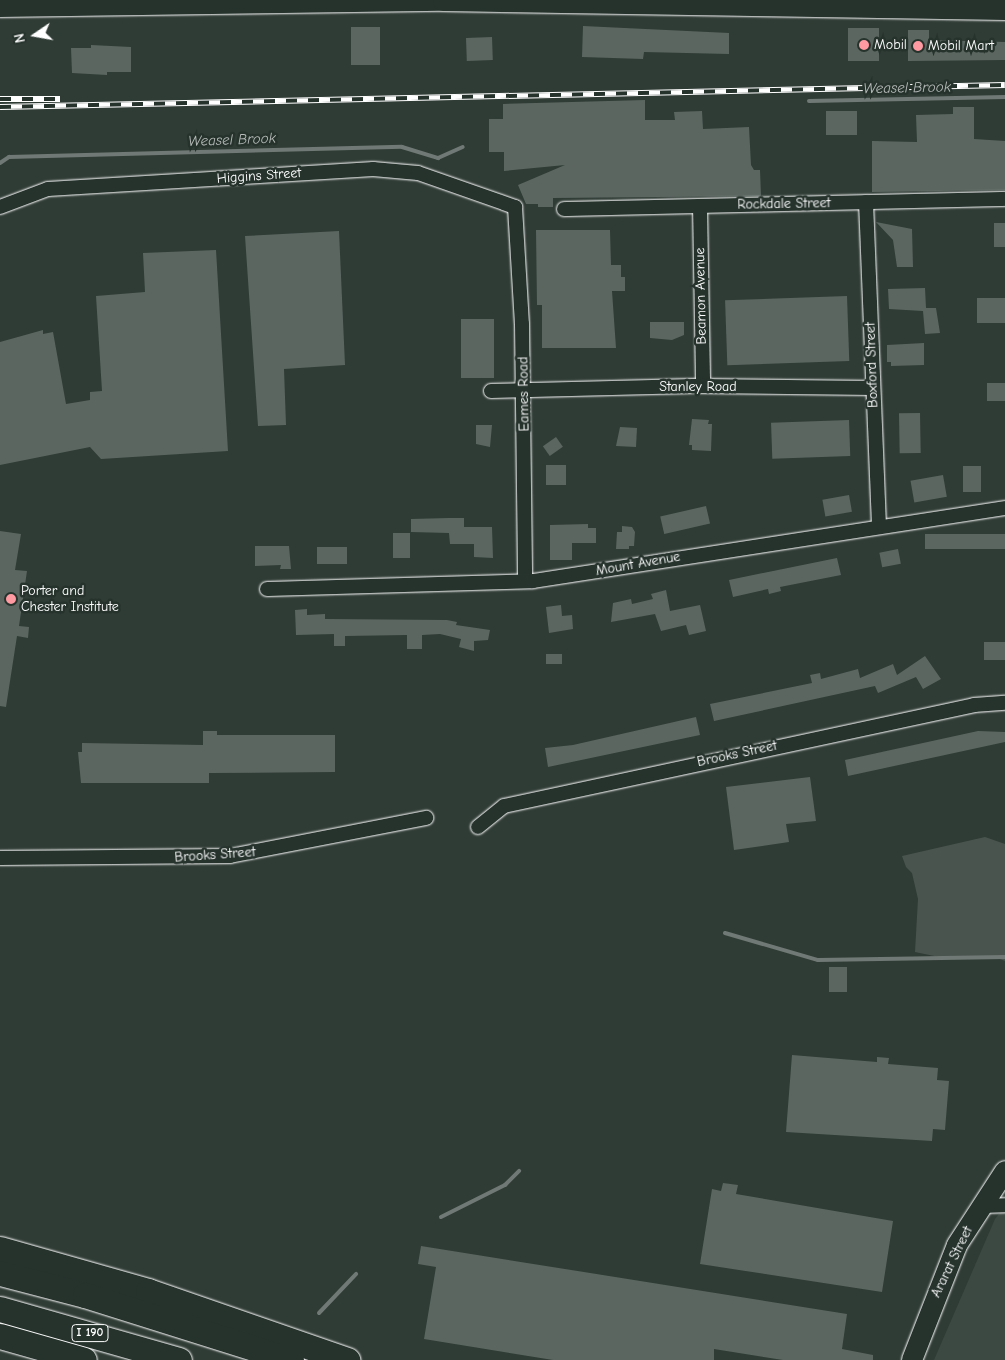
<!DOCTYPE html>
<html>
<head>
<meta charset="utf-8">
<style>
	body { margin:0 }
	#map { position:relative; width:1005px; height:1360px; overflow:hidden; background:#2f3b35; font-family:"Comic Neue",sans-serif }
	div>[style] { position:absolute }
	.built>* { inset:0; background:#3c4842 }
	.green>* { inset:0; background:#4a544f }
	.stream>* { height:4px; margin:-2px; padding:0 2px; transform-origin:2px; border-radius:2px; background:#707975 }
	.building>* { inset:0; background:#5b6661; transform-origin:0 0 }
	.roads { filter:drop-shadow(0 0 1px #fff) drop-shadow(0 0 1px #fff) }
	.street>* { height:14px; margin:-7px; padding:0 7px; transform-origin:7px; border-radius:7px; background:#26332d }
	.secondary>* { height:20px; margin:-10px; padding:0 10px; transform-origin:10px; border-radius:10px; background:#26332d }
	.highway>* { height:25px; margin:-12.5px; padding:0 12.5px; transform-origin:12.5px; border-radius:12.5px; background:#26332d }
	.rail>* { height:5.5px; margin-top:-2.75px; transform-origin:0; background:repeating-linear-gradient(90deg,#26332d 0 11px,#fff 0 22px); box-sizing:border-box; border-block:1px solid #fff }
	.dots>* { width:14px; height:14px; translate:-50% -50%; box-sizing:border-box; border:2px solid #26332d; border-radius:50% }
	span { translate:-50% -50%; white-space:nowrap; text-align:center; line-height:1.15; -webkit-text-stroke:5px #26332d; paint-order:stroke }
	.shield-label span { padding:1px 4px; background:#26332d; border:1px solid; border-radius:4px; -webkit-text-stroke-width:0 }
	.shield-label { font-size:12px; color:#fff; font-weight:700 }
	.poi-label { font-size:14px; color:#fff }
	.left { translate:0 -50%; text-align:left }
	.street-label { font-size:14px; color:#fff }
	.water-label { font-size:15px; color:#b8bcba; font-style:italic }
	.north { position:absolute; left:10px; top:10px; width:50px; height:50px; -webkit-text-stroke:4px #26332d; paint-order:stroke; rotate:258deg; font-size:14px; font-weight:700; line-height:20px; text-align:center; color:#fff }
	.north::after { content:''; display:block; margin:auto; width:18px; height:22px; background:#fff; clip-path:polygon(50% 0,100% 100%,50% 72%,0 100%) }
</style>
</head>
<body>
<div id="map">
	<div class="built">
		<i style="clip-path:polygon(1005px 1206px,1005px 1360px,934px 1360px,995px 1219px)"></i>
	</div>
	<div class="green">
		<i style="clip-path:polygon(985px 837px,1005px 844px,1005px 961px,992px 956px,939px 957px,915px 952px,918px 899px,912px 873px,906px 867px,902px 856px)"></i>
	</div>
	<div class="stream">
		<i style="left:809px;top:101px;width:196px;rotate:-1.2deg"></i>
		<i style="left:0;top:163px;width:11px;rotate:-34deg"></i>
		<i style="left:9px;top:157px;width:393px;rotate:-1.5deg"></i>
		<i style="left:402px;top:147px;width:38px;rotate:17deg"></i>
		<i style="left:438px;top:158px;width:27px;rotate:-24deg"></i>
		<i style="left:725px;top:933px;width:97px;rotate:16.2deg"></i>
		<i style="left:818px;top:960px;width:187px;rotate:-0.9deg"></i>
		<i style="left:441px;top:1217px;width:72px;rotate:-26.6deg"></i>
		<i style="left:505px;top:1185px;width:20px;rotate:-45deg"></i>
		<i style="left:319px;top:1313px;width:54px;rotate:-46.5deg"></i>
	</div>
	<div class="building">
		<i style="clip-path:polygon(583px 26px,729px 33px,729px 54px,644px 52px,643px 59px,582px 57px)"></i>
		<i style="left:380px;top:27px;width:38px;height:29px;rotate:90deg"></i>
		<i style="left:848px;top:28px;width:31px;height:33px"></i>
		<i style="clip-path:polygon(908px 30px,929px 30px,929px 40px,1005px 42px,1005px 60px,908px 61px)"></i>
		<i style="left:492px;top:37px;width:23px;height:26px;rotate:88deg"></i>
		<i style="clip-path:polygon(91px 45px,131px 47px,131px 72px,107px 72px,107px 75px,72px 73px,71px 48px,91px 48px)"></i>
		<i style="clip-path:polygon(645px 100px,645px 120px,675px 120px,674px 112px,702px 111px,703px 129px,749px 127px,751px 165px,754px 170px,760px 170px,761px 196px,553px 198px,553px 207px,538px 207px,538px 204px,526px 204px,518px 185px,565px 165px,504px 171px,504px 152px,489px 152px,489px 119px,503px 119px,503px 104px)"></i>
		<i style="clip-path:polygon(953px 107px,974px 107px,974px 139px,1005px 141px,1005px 190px,872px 192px,872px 141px,917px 142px,916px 115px,953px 114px)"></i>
		<i style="left:826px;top:111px;width:31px;height:24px"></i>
		<i style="clip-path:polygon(876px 222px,912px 229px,913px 267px,897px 267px,893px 240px)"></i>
		<i style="left:994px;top:223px;width:11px;height:24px"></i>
		<i style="clip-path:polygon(536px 230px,610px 230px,611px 265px,621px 265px,621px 277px,625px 277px,625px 291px,612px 291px,616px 348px,542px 348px,542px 305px,537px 305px)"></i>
		<i style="clip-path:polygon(339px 231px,345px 365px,284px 369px,286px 425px,258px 426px,245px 236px)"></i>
		<i style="clip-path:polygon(216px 250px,228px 451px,101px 459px,90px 447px,0 465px,0 342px,43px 330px,43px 334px,53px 332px,66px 404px,90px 400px,90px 392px,102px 391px,96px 296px,145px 292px,143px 253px)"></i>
		<i style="clip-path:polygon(925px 288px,926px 308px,936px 308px,940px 333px,925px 334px,923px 311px,889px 309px,888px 289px)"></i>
		<i style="left:847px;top:296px;width:65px;height:122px;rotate:88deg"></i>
		<i style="left:1005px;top:298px;width:25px;height:28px;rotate:90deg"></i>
		<i style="left:461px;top:319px;width:33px;height:59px"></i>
		<i style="clip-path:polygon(650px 322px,684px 322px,684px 335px,672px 340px,650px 338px)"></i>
		<i style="clip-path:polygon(924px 343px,924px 365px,891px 366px,891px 362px,887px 362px,887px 345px)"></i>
		<i style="left:987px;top:383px;width:18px;height:18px"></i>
		<i style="left:920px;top:413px;width:40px;height:21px;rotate:89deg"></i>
		<i style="clip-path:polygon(692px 419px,709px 420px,708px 424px,712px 424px,711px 451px,692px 450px,692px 445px,689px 445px)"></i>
		<i style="left:849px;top:420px;width:36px;height:78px;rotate:88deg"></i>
		<i style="clip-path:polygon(476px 425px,492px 425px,490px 447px,476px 444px)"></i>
		<i style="clip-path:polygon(620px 427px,637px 428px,636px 447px,616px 446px)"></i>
		<i style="left:556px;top:437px;width:12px;height:16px;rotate:55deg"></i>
		<i style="left:566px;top:465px;width:20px;height:20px;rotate:90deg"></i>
		<i style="left:963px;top:466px;width:18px;height:26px"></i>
		<i style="left:943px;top:475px;width:22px;height:33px;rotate:80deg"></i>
		<i style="left:849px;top:495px;width:17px;height:27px;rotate:80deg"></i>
		<i style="left:706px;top:506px;width:18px;height:47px;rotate:77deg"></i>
		<i style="clip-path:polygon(449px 518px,464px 518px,464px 527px,492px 527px,493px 558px,474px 557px,474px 544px,450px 544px,449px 533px,411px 532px,411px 519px)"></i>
		<i style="clip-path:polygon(588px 524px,588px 528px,596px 528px,596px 543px,572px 543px,572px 560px,550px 560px,550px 525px)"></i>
		<i style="clip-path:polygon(622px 526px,632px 527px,635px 532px,634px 546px,629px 546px,629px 549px,616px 549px,617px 532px,622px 532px)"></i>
		<i style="clip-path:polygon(0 531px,21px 534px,15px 570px,27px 571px,19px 626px,29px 627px,28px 638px,17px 636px,6px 707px,0 706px)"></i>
		<i style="left:393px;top:533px;width:17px;height:25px"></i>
		<i style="left:1005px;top:534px;width:15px;height:80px;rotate:90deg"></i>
		<i style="clip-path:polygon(255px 546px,289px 546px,291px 569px,280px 569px,281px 565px,255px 566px)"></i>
		<i style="left:317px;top:547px;width:30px;height:17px"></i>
		<i style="left:898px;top:549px;width:15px;height:19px;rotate:79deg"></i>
		<i style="clip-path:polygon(837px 558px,841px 575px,780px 587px,781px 591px,769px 594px,768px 589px,733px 597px,729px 580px)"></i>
		<i style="clip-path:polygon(666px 590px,670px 611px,700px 605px,706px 631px,689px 635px,686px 625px,661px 631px,655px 614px,611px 622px,613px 603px,631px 599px,632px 604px,653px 599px,651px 594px)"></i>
		<i style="clip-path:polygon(561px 605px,562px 616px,572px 615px,573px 629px,549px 633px,546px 607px)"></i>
		<i style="clip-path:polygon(307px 609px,307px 615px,325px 614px,325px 619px,447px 620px,457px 622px,456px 625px,490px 630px,488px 640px,474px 641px,474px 651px,459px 647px,461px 639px,440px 634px,422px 635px,422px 649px,407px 649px,407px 635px,345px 636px,345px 646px,334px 646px,334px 634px,296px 635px,295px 610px)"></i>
		<i style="left:984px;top:642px;width:21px;height:18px"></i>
		<i style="left:546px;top:654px;width:16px;height:10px"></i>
		<i style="clip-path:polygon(925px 656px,941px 679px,923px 689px,916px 677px,878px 693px,875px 686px,714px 721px,710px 704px,812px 683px,810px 675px,820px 673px,821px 679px,858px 669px,860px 678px,893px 664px,897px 675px)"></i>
		<i style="clip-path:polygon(696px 717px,700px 735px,548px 767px,545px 748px,573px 745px)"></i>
		<i style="clip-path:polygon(203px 731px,217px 731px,217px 735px,335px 735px,335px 772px,209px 773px,209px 783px,81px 783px,78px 752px,82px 752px,82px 743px,203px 745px)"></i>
		<i style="clip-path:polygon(978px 731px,1005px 732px,1005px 742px,848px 776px,845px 760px)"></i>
		<i style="clip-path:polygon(810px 777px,816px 821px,786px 824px,789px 842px,734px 850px,726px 787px)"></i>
		<i style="left:829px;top:967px;width:18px;height:25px"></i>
		<i style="clip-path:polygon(792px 1055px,877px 1062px,877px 1057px,889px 1058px,888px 1064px,938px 1068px,937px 1080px,949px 1081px,945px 1130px,933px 1129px,932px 1141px,786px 1132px)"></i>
		<i style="clip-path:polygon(723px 1183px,738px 1185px,736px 1194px,893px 1221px,882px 1292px,700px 1264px,712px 1189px,721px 1191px)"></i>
		<i style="clip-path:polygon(421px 1246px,847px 1314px,842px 1349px,873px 1355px,873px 1360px,783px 1360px,714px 1349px,714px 1360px,553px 1360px,424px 1339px,436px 1267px,418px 1264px)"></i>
	</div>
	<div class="roads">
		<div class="street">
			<i style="left:866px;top:202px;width:325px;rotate:87.7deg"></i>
			<i style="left:700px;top:206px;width:180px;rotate:89deg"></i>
			<i style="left:0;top:207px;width:51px;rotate:-20.6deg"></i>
			<i style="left:48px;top:189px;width:326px;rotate:-3.5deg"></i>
			<i style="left:373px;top:169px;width:45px;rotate:5.1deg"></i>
			<i style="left:418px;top:173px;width:103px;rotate:19.3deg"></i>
			<i style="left:515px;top:207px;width:117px;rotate:86.6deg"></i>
			<i style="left:522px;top:324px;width:257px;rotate:89.3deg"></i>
			<i style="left:564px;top:209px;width:441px;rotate:-1.3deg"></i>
			<i style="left:491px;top:391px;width:212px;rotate:-1.4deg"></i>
			<i style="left:703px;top:386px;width:169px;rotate:0.7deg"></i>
			<i style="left:267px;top:589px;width:266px;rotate:-1.7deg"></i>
			<i style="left:533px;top:581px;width:478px;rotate:-8.8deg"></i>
			<i style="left:478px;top:827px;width:33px;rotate:-39deg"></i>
			<i style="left:504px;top:806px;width:481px;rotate:-12.1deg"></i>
			<i style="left:974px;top:705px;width:31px;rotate:-4deg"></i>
			<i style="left:0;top:858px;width:230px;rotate:-0.5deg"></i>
			<i style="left:230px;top:856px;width:200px;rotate:-11deg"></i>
			<i style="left:982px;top:1206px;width:23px;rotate:-2deg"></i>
		</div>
		<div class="secondary">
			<i style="left:0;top:7px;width:443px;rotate:-0.8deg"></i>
			<i style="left:443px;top:1px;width:562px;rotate:0.92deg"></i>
			<i style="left:912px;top:1360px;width:123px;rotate:-68.6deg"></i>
			<i style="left:957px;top:1245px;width:88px;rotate:-57deg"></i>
		</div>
		<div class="highway">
			<i style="left:0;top:1249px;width:154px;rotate:15.8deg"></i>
			<i style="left:148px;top:1291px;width:211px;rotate:19.1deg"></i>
			<i style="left:0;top:1273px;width:88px;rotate:14.5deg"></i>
			<i style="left:85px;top:1295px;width:216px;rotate:17.5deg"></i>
			<i style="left:0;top:1309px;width:186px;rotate:15.9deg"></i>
			<i style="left:0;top:1336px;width:87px;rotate:15.9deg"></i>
		</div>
	</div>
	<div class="rail">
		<i style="left:0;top:99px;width:60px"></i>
		<i style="left:0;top:107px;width:1005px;rotate:-1.25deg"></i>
	</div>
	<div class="dots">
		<i style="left:864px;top:45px;background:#ff9aa2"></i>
		<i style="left:918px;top:46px;background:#ff9aa2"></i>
		<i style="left:11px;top:599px;background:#ff9aa2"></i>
	</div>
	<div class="shield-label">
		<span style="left:90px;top:1333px">I 190</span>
	</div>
	<div class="poi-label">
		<span class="left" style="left:874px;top:45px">Mobil</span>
		<span class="left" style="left:928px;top:46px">Mobil Mart</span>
		<span class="left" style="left:21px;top:599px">Porter and<br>Chester Institute</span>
	</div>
	<div class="street-label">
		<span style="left:259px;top:176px;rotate:-4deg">Higgins Street</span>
		<span style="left:784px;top:204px;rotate:-1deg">Rockdale Street</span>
		<span style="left:701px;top:296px;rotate:-91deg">Beamon Avenue</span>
		<span style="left:872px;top:365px;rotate:-92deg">Boxford Street</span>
		<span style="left:698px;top:387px">Stanley Road</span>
		<span style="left:524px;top:394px;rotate:-91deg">Eames Road</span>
		<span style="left:638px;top:564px;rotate:-10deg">Mount Avenue</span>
		<span style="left:737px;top:754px;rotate:-12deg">Brooks Street</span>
		<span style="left:215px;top:855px;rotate:-4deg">Brooks Street</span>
		<span style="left:952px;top:1262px;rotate:-64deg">Ararat Street</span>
	</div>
	<div class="water-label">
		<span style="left:907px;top:88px;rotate:-1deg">Weasel Brook</span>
		<span style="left:232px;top:140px;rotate:-2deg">Weasel Brook</span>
	</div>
	<div class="north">N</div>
</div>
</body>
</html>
